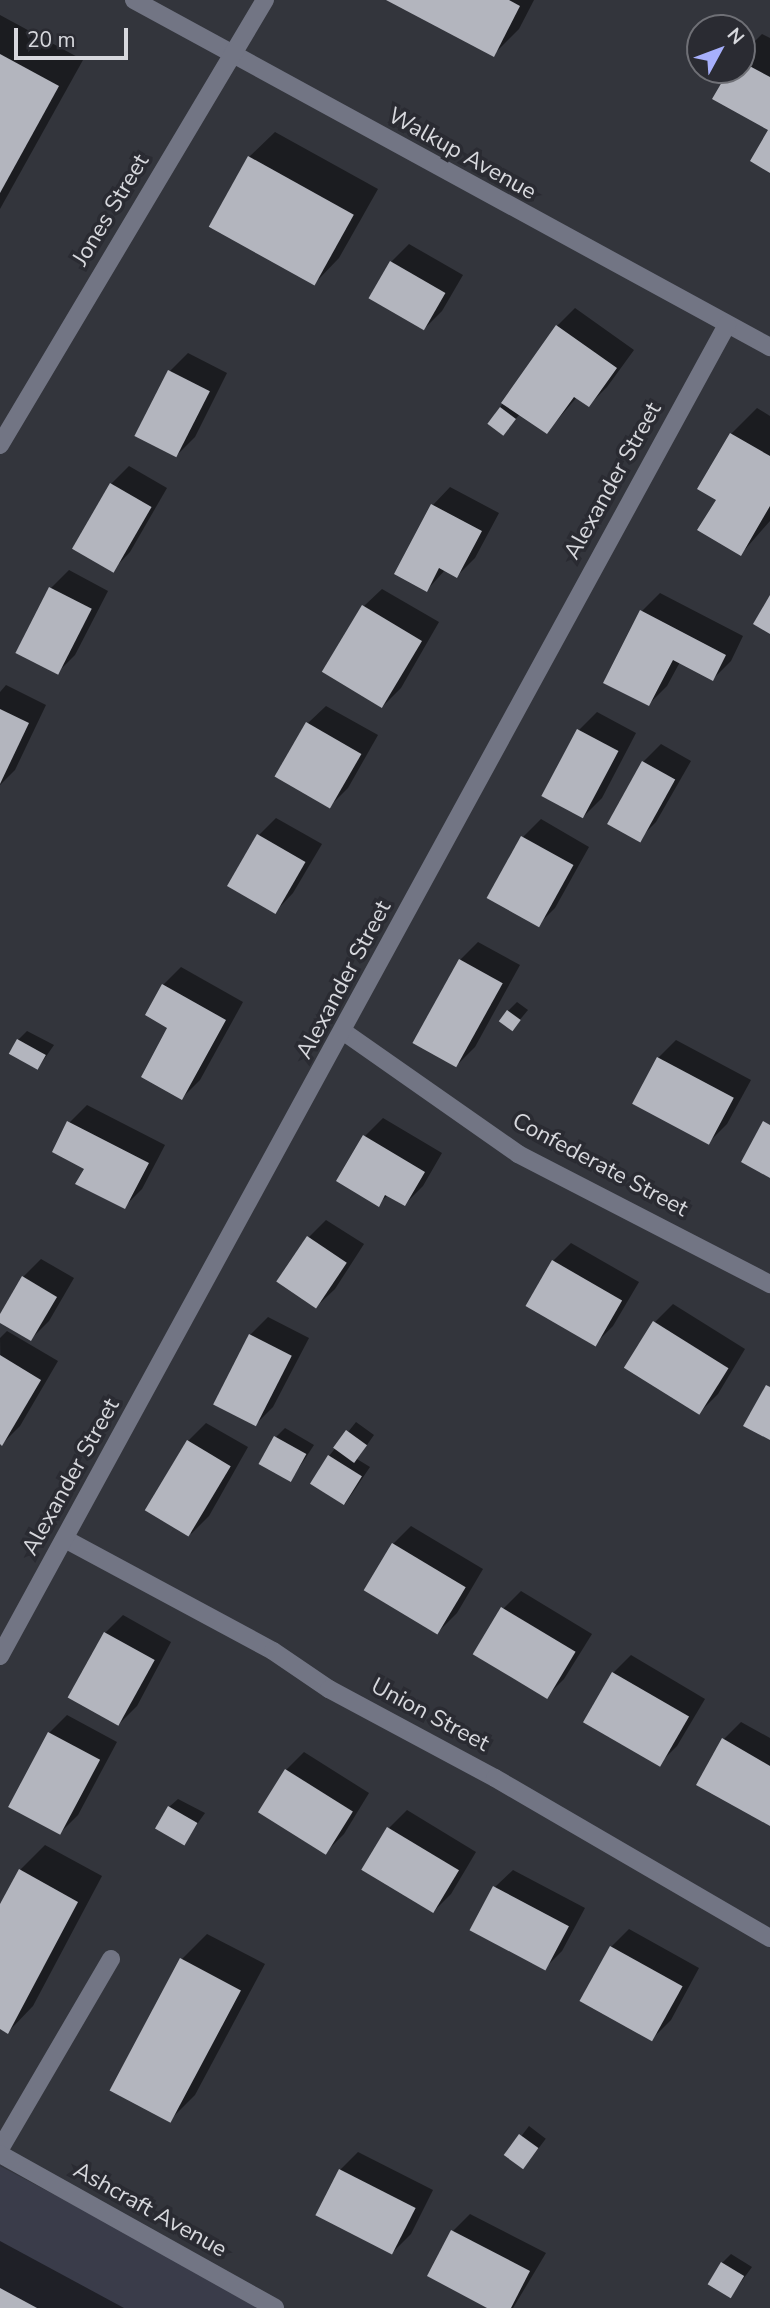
<!DOCTYPE html>
<html>
<head>
<meta charset="utf-8">
<style>
	body { margin:0 }
	#map { position:relative; width:770px; height:2308px; overflow:hidden; background:#33353c; font-family:"Nunito Sans",sans-serif }
	div>[style] { position:absolute }
	.built>* { inset:0; background:#3a3c4a }
	.shadow>* { inset:0; background:#0007; transform-origin:0 0 }
	.building>* { inset:0; background:#b3b5be; transform-origin:0 0 }
	.minor>* { height:18px; margin:-9px; padding:0 9px; transform-origin:9px; border-radius:9px; background:#727584 }
	span { translate:-50% -50%; white-space:nowrap; text-align:center; line-height:1.15; -webkit-text-stroke:7px #2a2b32; paint-order:stroke }
	.street-label { font-size:23px; color:#d7d8dd }
	.north { position:absolute; left:686px; top:14px; width:70px; height:70px; box-sizing:border-box; background:#2a2b32; border:2px solid #6f7076; border-radius:50%; rotate:49deg; font-size:19px; font-weight:700; line-height:28px; text-align:center; color:#d7d8dd }
	.north::after { content:''; display:block; margin:auto; width:24px; height:32px; background:#a7b0fc; clip-path:polygon(50% 0,100% 100%,50% 72%,0 100%) }
	.scale { position:absolute; left:14px; top:28px; width:114px; height:32px; box-sizing:border-box; border:4px solid #d7d8dd; border-top:0; padding-left:9px; font-size:21px; line-height:24px; white-space:nowrap; color:#d7d8dd; -webkit-text-stroke:5px #2a2b32; paint-order:stroke }
</style>
</head>
<body>
<div id="map">
	<div class="built">
		<i style="clip-path:polygon(0 2166px,269px 2308px,0 2308px)"></i>
	</div>
	<div class="shadow">
		<i style="clip-path:polygon(390px 0,534px 0,519px 29px,493px 55px)"></i>
		<i style="clip-path:polygon(0 15px,83px 60px,0 209px)"></i>
		<i style="clip-path:polygon(762px 34px,770px 38px,770px 130px,731px 70px,742px 70px,742px 54px)"></i>
		<i style="clip-path:polygon(275px 132px,378px 189px,339px 258px,314px 284px,249px 157px)"></i>
		<i style="clip-path:polygon(409px 244px,463px 275px,442px 311px,424px 329px,391px 262px)"></i>
		<i style="clip-path:polygon(575px 308px,634px 350px,607px 387px,589px 405px,577px 397px,547px 432px,520px 414px,511px 424px,489px 423px,557px 326px)"></i>
		<i style="clip-path:polygon(188px 353px,227px 373px,195px 437px,177px 455px,137px 435px,170px 371px)"></i>
		<i style="clip-path:polygon(757px 408px,770px 416px,770px 521px,741px 554px,718px 499px,700px 489px,731px 434px)"></i>
		<i style="clip-path:polygon(129px 466px,167px 488px,130px 552px,113px 570px,111px 484px)"></i>
		<i style="clip-path:polygon(450px 487px,499px 513px,475px 558px,457px 576px,445px 570px,427px 590px,433px 505px)"></i>
		<i style="clip-path:polygon(69px 570px,108px 591px,75px 655px,57px 673px,51px 588px)"></i>
		<i style="clip-path:polygon(382px 589px,439px 622px,401px 688px,383px 706px,364px 606px)"></i>
		<i style="clip-path:polygon(660px 593px,743px 636px,731px 661px,713px 679px,680px 662px,667px 686px,649px 704px,642px 611px)"></i>
		<i style="clip-path:polygon(6px 685px,46px 705px,15px 770px,0 785px,0 692px)"></i>
		<i style="clip-path:polygon(326px 706px,378px 735px,348px 788px,330px 806px,308px 723px)"></i>
		<i style="clip-path:polygon(597px 712px,636px 733px,602px 798px,584px 816px,544px 795px,579px 730px)"></i>
		<i style="clip-path:polygon(661px 744px,691px 761px,656px 822px,638px 840px,643px 762px)"></i>
		<i style="clip-path:polygon(276px 818px,322px 844px,293px 893px,276px 911px,258px 836px)"></i>
		<i style="clip-path:polygon(541px 819px,589px 847px,555px 908px,538px 925px,523px 837px)"></i>
		<i style="clip-path:polygon(478px 942px,520px 965px,475px 1047px,457px 1065px,460px 960px)"></i>
		<i style="clip-path:polygon(181px 967px,243px 1002px,200px 1080px,182px 1098px,163px 985px)"></i>
		<i style="clip-path:polygon(517px 1002px,528px 1010px,513px 1028px,508px 1011px)"></i>
		<i style="clip-path:polygon(27px 1031px,54px 1045px,38px 1068px,18px 1040px)"></i>
		<i style="clip-path:polygon(676px 1040px,751px 1080px,727px 1124px,709px 1142px,658px 1058px)"></i>
		<i style="clip-path:polygon(87px 1105px,165px 1145px,142px 1189px,124px 1207px,86px 1168px,69px 1123px)"></i>
		<i style="clip-path:polygon(383px 1118px,442px 1153px,423px 1186px,405px 1204px,388px 1195px,378px 1204px,338px 1180px,365px 1136px)"></i>
		<i style="clip-path:polygon(326px 1220px,364px 1244px,335px 1289px,317px 1306px,308px 1238px)"></i>
		<i style="clip-path:polygon(571px 1243px,639px 1282px,613px 1326px,595px 1344px,553px 1261px)"></i>
		<i style="clip-path:polygon(41px 1259px,74px 1278px,49px 1321px,31px 1339px,0 1317px,23px 1277px)"></i>
		<i style="clip-path:polygon(673px 1304px,745px 1349px,718px 1394px,700px 1412px,655px 1322px)"></i>
		<i style="clip-path:polygon(268px 1317px,309px 1338px,273px 1407px,255px 1425px,250px 1335px)"></i>
		<i style="clip-path:polygon(7px 1331px,58px 1361px,20px 1426px,2px 1444px,0 1338px)"></i>
		<i style="clip-path:polygon(356px 1422px,374px 1435px,357px 1459px,370px 1467px,345px 1504px,329px 1456px)"></i>
		<i style="clip-path:polygon(206px 1423px,248px 1447px,209px 1516px,191px 1534px,188px 1441px)"></i>
		<i style="clip-path:polygon(285px 1428px,314px 1445px,291px 1480px,276px 1437px)"></i>
		<i style="clip-path:polygon(411px 1526px,483px 1569px,457px 1613px,439px 1631px,393px 1544px)"></i>
		<i style="clip-path:polygon(521px 1591px,592px 1634px,564px 1679px,546px 1697px,503px 1609px)"></i>
		<i style="clip-path:polygon(123px 1615px,171px 1642px,137px 1706px,119px 1724px,105px 1633px)"></i>
		<i style="clip-path:polygon(631px 1655px,705px 1699px,677px 1746px,659px 1764px,613px 1673px)"></i>
		<i style="clip-path:polygon(67px 1715px,117px 1742px,78px 1815px,60px 1833px,49px 1733px)"></i>
		<i style="clip-path:polygon(741px 1722px,770px 1738px,770px 1824px,723px 1740px)"></i>
		<i style="clip-path:polygon(304px 1752px,369px 1793px,344px 1834px,326px 1852px,286px 1770px)"></i>
		<i style="clip-path:polygon(178px 1799px,205px 1813px,183px 1844px,169px 1807px)"></i>
		<i style="clip-path:polygon(407px 1810px,476px 1852px,451px 1894px,433px 1912px,364px 1869px,389px 1828px)"></i>
		<i style="clip-path:polygon(45px 1845px,102px 1876px,33px 2006px,8px 2032px,0 2027px,0 1908px,20px 1870px)"></i>
		<i style="clip-path:polygon(513px 1870px,585px 1908px,562px 1951px,545px 1968px,495px 1887px)"></i>
		<i style="clip-path:polygon(629px 1929px,699px 1968px,671px 2020px,653px 2038px,611px 1947px)"></i>
		<i style="clip-path:polygon(207px 1934px,265px 1964px,195px 2095px,170px 2120px,182px 1959px)"></i>
		<i style="left:529px;top:2126px;width:21px;height:37px;rotate:37deg"></i>
		<i style="clip-path:polygon(358px 2152px,433px 2190px,411px 2234px,393px 2252px,340px 2170px)"></i>
		<i style="clip-path:polygon(470px 2214px,546px 2253px,513px 2308px,491px 2308px,453px 2231px)"></i>
		<i style="clip-path:polygon(0 2241px,124px 2308px,0 2308px)"></i>
		<i style="clip-path:polygon(731px 2254px,752px 2267px,730px 2297px,722px 2263px)"></i>
	</div>
	<div class="building">
		<i style="clip-path:polygon(386px 0,509px 0,520px 6px,494px 57px)"></i>
		<i style="clip-path:polygon(0 54px,59px 86px,0 193px)"></i>
		<i style="clip-path:polygon(742px 62px,770px 77px,770px 173px,750px 161px,768px 130px,712px 99px,729px 70px,742px 70px)"></i>
		<i style="left:248px;top:156px;width:121px;height:81px;rotate:29deg"></i>
		<i style="left:390px;top:261px;width:64px;height:43px;rotate:30deg"></i>
		<i style="clip-path:polygon(556px 325px,617px 368px,589px 407px,574px 397px,547px 434px,501px 403px)"></i>
		<i style="left:168px;top:370px;width:47px;height:74px;rotate:27deg"></i>
		<i style="left:500px;top:407px;width:20px;height:21px;rotate:37deg"></i>
		<i style="clip-path:polygon(730px 433px,770px 456px,770px 506px,741px 556px,697px 530px,716px 500px,697px 489px)"></i>
		<i style="left:110px;top:483px;width:48px;height:76px;rotate:30deg"></i>
		<i style="clip-path:polygon(431px 504px,482px 531px,457px 578px,439px 568px,427px 592px,394px 574px)"></i>
		<i style="left:49px;top:587px;width:48px;height:74px;rotate:27deg"></i>
		<i style="clip-path:polygon(770px 595px,770px 634px,753px 624px)"></i>
		<i style="left:362px;top:605px;width:70px;height:78px;rotate:31deg"></i>
		<i style="clip-path:polygon(640px 610px,726px 655px,713px 681px,673px 660px,649px 706px,603px 683px)"></i>
		<i style="clip-path:polygon(0 709px,29px 723px,0 784px)"></i>
		<i style="left:306px;top:722px;width:64px;height:63px;rotate:30deg"></i>
		<i style="left:577px;top:729px;width:47px;height:76px;rotate:28deg"></i>
		<i style="left:642px;top:761px;width:38px;height:72px;rotate:29deg"></i>
		<i style="left:257px;top:834px;width:56px;height:60px;rotate:30deg"></i>
		<i style="left:521px;top:836px;width:60px;height:71px;rotate:29deg"></i>
		<i style="left:459px;top:959px;width:50px;height:96px;rotate:29deg"></i>
		<i style="clip-path:polygon(162px 984px,226px 1020px,182px 1100px,141px 1077px,167px 1028px,145px 1015px)"></i>
		<i style="left:507px;top:1010px;width:17px;height:14px;rotate:36deg"></i>
		<i style="left:17px;top:1039px;width:33px;height:17px;rotate:29deg"></i>
		<i style="left:657px;top:1057px;width:87px;height:53px;rotate:28deg"></i>
		<i style="clip-path:polygon(67px 1121px,149px 1163px,125px 1209px,75px 1184px,84px 1169px,52px 1152px)"></i>
		<i style="clip-path:polygon(763px 1121px,770px 1125px,770px 1178px,741px 1162px)"></i>
		<i style="clip-path:polygon(363px 1135px,425px 1172px,405px 1206px,385px 1195px,379px 1207px,336px 1181px)"></i>
		<i style="left:307px;top:1236px;width:48px;height:55px;rotate:34deg"></i>
		<i style="left:552px;top:1260px;width:81px;height:53px;rotate:30deg"></i>
		<i style="clip-path:polygon(22px 1276px,57px 1297px,31px 1341px,0 1323px,0 1314px)"></i>
		<i style="left:653px;top:1321px;width:89px;height:55px;rotate:32deg"></i>
		<i style="left:249px;top:1334px;width:48px;height:79px;rotate:27deg"></i>
		<i style="clip-path:polygon(0 1355px,41px 1380px,2px 1446px,0 1444px)"></i>
		<i style="clip-path:polygon(766px 1385px,770px 1387px,770px 1440px,743px 1426px)"></i>
		<i style="left:346px;top:1430px;width:26px;height:22px;rotate:36deg"></i>
		<i style="left:274px;top:1436px;width:37px;height:32px;rotate:29deg"></i>
		<i style="left:187px;top:1440px;width:51px;height:82px;rotate:31deg"></i>
		<i style="left:328px;top:1455px;width:40px;height:34px;rotate:32deg"></i>
		<i style="left:392px;top:1543px;width:86px;height:55px;rotate:31deg"></i>
		<i style="left:501px;top:1607px;width:87px;height:55px;rotate:31deg"></i>
		<i style="left:104px;top:1632px;width:58px;height:75px;rotate:29deg"></i>
		<i style="left:612px;top:1672px;width:89px;height:58px;rotate:30deg"></i>
		<i style="left:48px;top:1732px;width:59px;height:85px;rotate:28deg"></i>
		<i style="clip-path:polygon(722px 1738px,770px 1766px,770px 1826px,696px 1785px)"></i>
		<i style="left:285px;top:1769px;width:80px;height:51px;rotate:32deg"></i>
		<i style="left:168px;top:1806px;width:34px;height:26px;rotate:30deg"></i>
		<i style="left:387px;top:1827px;width:84px;height:50px;rotate:31deg"></i>
		<i style="clip-path:polygon(19px 1869px,78px 1902px,8px 2034px,0 2029px,0 1904px)"></i>
		<i style="left:493px;top:1886px;width:86px;height:50px;rotate:28deg"></i>
		<i style="left:610px;top:1946px;width:83px;height:63px;rotate:29deg"></i>
		<i style="left:180px;top:1958px;width:69px;height:150px;rotate:28deg"></i>
		<i style="left:519px;top:2134px;width:24px;height:26px;rotate:36deg"></i>
		<i style="left:339px;top:2169px;width:86px;height:52px;rotate:27deg"></i>
		<i style="clip-path:polygon(451px 2230px,530px 2271px,511px 2308px,487px 2308px,427px 2276px)"></i>
		<i style="left:721px;top:2262px;width:27px;height:26px;rotate:31deg"></i>
		<i style="clip-path:polygon(0 2288px,37px 2308px,0 2308px)"></i>
	</div>
	<div class="minor">
		<i style="left:134px;top:0;width:725px;rotate:28.62deg"></i>
		<i style="left:0;top:445px;width:518px;rotate:-59.23deg"></i>
		<i style="left:344px;top:1032px;width:213px;rotate:35deg"></i>
		<i style="left:518px;top:1154px;width:284px;rotate:27.3deg"></i>
		<i style="left:65px;top:1539px;width:236px;rotate:28.3deg"></i>
		<i style="left:273px;top:1651px;width:68px;rotate:34.2deg"></i>
		<i style="left:329px;top:1689px;width:188px;rotate:28.2deg"></i>
		<i style="left:495px;top:1778px;width:318px;rotate:30.2deg"></i>
		<i style="left:0;top:1656px;width:1517px;rotate:-61.36deg"></i>
		<i style="left:0;top:2149px;width:220px;rotate:-59.7deg"></i>
		<i style="left:0;top:2154px;width:315px;rotate:29.2deg"></i>
	</div>
	<div class="street-label">
		<span style="left:462px;top:154px;rotate:29deg">Walkup Avenue</span>
		<span style="left:111px;top:210px;rotate:-59deg">Jones Street</span>
		<span style="left:613px;top:481px;rotate:-61deg">Alexander Street</span>
		<span style="left:344px;top:980px;rotate:-62deg">Alexander Street</span>
		<span style="left:600px;top:1165px;rotate:28deg">Confederate Street</span>
		<span style="left:71px;top:1477px;rotate:-61deg">Alexander Street</span>
		<span style="left:430px;top:1715px;rotate:28deg">Union Street</span>
		<span style="left:150px;top:2210px;rotate:29deg">Ashcraft Avenue</span>
	</div>
	<div class="north">N</div>
	<div class="scale">20 m</div>
</div>
</body>
</html>
